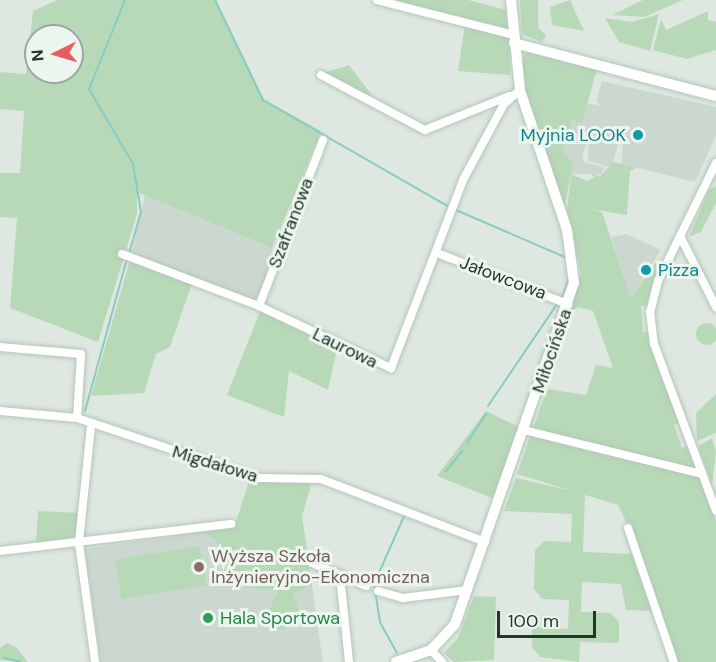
<!DOCTYPE html>
<html>
<head>
<meta charset="utf-8">
<style>
	body { margin:0 }
	#map { position:relative; width:716px; height:662px; overflow:hidden; background:#dee8e0; font-family:"DM Sans",sans-serif }
	div>[style] { position:absolute }
	.built>* { inset:0; background:#ccd8cf }
	.green>* { inset:0; background:#b8d9b7; transform-origin:0 0 }
	.round { border-radius:50% }
	.stream>* { height:2px; margin:-1px; padding:0 1px; transform-origin:1px; border-radius:1px; background:#88cbc1 }
	.roads { filter:drop-shadow(0 0 2px #b2c7b9) drop-shadow(0 0 2px #b2c7b9) }
	.street>* { height:8px; margin:-4px; padding:0 4px; transform-origin:4px; border-radius:4px; background:#fff }
	.secondary>* { height:10px; margin:-5px; padding:0 5px; transform-origin:5px; border-radius:5px; background:#fff }
	.dots>* { width:16px; height:16px; translate:-50% -50%; box-sizing:border-box; border:3px solid #edf5ef; border-radius:50% }
	span { translate:-50% -50%; white-space:nowrap; text-align:center; line-height:1.15; -webkit-text-stroke:6px #edf5ef; paint-order:stroke }
	.culture-label { font-size:18px; color:#0d838f }
	.right { translate:-100% -50%; text-align:right }
	.left { translate:0 -50%; text-align:left }
	.street-label { font-size:18px; color:#20372a }
	.education-label { font-size:18px; color:#785e54 }
	.leisure-label { font-size:18px; color:#27864d }
	.north { position:absolute; left:24px; top:24px; width:60px; height:60px; box-sizing:border-box; background:#edf5ef; border:2px solid #9ba9a0; border-radius:50%; rotate:265deg; font-size:16px; font-weight:700; line-height:24px; text-align:center; color:#20372a }
	.north::after { content:''; display:block; margin:auto; width:21px; height:27px; background:#e95b63; clip-path:polygon(50% 0,100% 100%,50% 72%,0 100%) }
	.scale { position:absolute; left:497px; top:611px; width:99px; height:27px; box-sizing:border-box; border:3px solid #20372a; border-top:0; padding-left:8px; font-size:18px; line-height:21px; white-space:nowrap; color:#20372a; -webkit-text-stroke:4px #edf5ef; paint-order:stroke }
</style>
</head>
<body>
<div id="map">
	<div class="built">
		<i style="clip-path:polygon(602px 81px,716px 107px,716px 136px,695px 182px,621px 164px,623px 146px,619px 142px,600px 136px,618px 144px,612px 168px,588px 161px,589px 132px,582px 158px,585px 162px,604px 167px,602px 174px,571px 174px,573px 162px,563px 152px,572px 120px,582px 122px,588px 103px,601px 106px,596px 101px)"></i>
		<i style="clip-path:polygon(145px 195px,272px 248px,260px 311px,130px 260px)"></i>
		<i style="clip-path:polygon(627px 234px,661px 250px,631px 298px,611px 237px)"></i>
		<i style="clip-path:polygon(312px 481px,302px 516px,323px 662px,101px 662px,85px 549px,266px 523px)"></i>
	</div>
	<div class="green">
		<i style="clip-path:polygon(evenodd,57px 0,216px 0,264px 99px,321px 131px,272px 248px,137px 192px,137px 214px,98px 342px,10px 308px,17px 218px,0 217px,0 173px,20px 173px,24px 111px,0 109px,0 72px,26px 74px,33px 11px,57px 0,36px 36px,72px 36px,72px 72px,36px 72px,36px 36px)"></i>
		<i style="clip-path:polygon(387px 0,468px 0,506px 10px,507px 28px)"></i>
		<i style="clip-path:polygon(520px 0,538px 0,538px 27px,546px 36px,542px 42px,522px 34px)"></i>
		<i style="clip-path:polygon(570px 0,584px 31px,552px 25px,550px 7px)"></i>
		<i style="clip-path:polygon(643px 0,683px 0,644px 17px,612px 15px)"></i>
		<i style="clip-path:polygon(708px 11px,708px 20px,716px 22px,716px 50px,687px 59px,653px 50px,661px 19px,666px 30px)"></i>
		<i style="clip-path:polygon(659px 14px,650px 51px,619px 42px,605px 18px,632px 22px)"></i>
		<i style="clip-path:polygon(465px 25px,509px 39px,510px 75px,458px 71px)"></i>
		<i style="clip-path:polygon(527px 51px,597px 69px,582px 123px,572px 120px,563px 152px,573px 162px,565px 207px,526px 94px,522px 61px)"></i>
		<i style="clip-path:polygon(349px 65px,371px 94px,370px 102px,323px 73px)"></i>
		<i style="clip-path:polygon(614px 162px,636px 168px,630px 171px,627px 215px,591px 209px,602px 212px,631px 298px,656px 262px,659px 266px,646px 306px,641px 306px,643px 332px,648px 332px,679px 423px,674px 425px,682px 448px,687px 446px,716px 521px,716px 662px,676px 662px,641px 553px,618px 505px,517px 474px,547px 389px,586px 395px,596px 365px,613px 368px,593px 311px,578px 307px,570px 313px,581px 274px,567px 210px,571px 174px,587px 181px,595px 177px,589px 173px,600px 176px)"></i>
		<i style="clip-path:polygon(716px 186px,716px 203px,701px 232px,689px 237px,709px 190px)"></i>
		<i style="clip-path:polygon(130px 260px,192px 283px,170px 347px,156px 354px,144px 393px,91px 396px)"></i>
		<i style="clip-path:polygon(260px 311px,337px 349px,328px 390px,289px 371px,284px 417px,227px 395px)"></i>
		<i class="round" style="left:696px;top:323px;width:22px;height:22px"></i>
		<i style="clip-path:polygon(716px 394px,716px 433px,697px 441px,696px 413px)"></i>
		<i style="clip-path:polygon(486px 411px,519px 427px,492px 498px,437px 476px)"></i>
		<i style="clip-path:polygon(712px 438px,716px 452px,712px 484px,698px 446px)"></i>
		<i style="clip-path:polygon(516px 478px,585px 494px,583px 552px,634px 554px,654px 611px,626px 610px,621px 584px,582px 582px,581px 612px,611px 613px,619px 622px,619px 643px,580px 642px,579px 662px,540px 657px,532px 647px,532px 627px,568px 629px,569px 600px,542px 599px,534px 589px,535px 550px,544px 541px,571px 542px,572px 514px,504px 511px)"></i>
		<i style="clip-path:polygon(249px 481px,312px 481px,302px 516px,312px 586px,293px 593px,299px 611px,286px 628px,277px 629px,270px 609px,278px 591px,239px 586px,225px 575px,216px 539px,203px 533px,234px 528px)"></i>
		<i style="clip-path:polygon(38px 511px,79px 513px,77px 536px,36px 543px)"></i>
		<i style="left:200px;top:546px;width:40px;height:86px;rotate:81deg"></i>
		<i style="clip-path:polygon(474px 596px,496px 597px,494px 660px,454px 662px,444px 653px,458px 638px)"></i>
		<i style="clip-path:polygon(7px 643px,17px 648px,28px 662px,0 660px,0 648px)"></i>
	</div>
	<div class="stream">
		<i style="left:125px;top:0;width:96px;rotate:112deg"></i>
		<i style="left:89px;top:89px;width:87px;rotate:59.6deg"></i>
		<i style="left:133px;top:164px;width:49px;rotate:80.5deg"></i>
		<i style="left:141px;top:212px;width:44px;rotate:105.9deg"></i>
		<i style="left:215px;top:0;width:111px;rotate:64.4deg"></i>
		<i style="left:263px;top:100px;width:215px;rotate:29.9deg"></i>
		<i style="left:456px;top:210px;width:121px;rotate:23.4deg"></i>
		<i style="left:562px;top:298px;width:21px;rotate:-71deg"></i>
		<i style="left:488px;top:406px;width:123px;rotate:-55.9deg"></i>
		<i style="left:85px;top:411px;width:158px;rotate:-74.6deg"></i>
		<i style="left:467px;top:443px;width:35px;rotate:-57deg"></i>
		<i style="left:446px;top:471px;width:26px;rotate:-51deg"></i>
		<i style="left:397px;top:653px;width:35px;rotate:-119deg"></i>
		<i style="left:380px;top:622px;width:38px;rotate:-99deg"></i>
		<i style="left:374px;top:584px;width:77px;rotate:-66.1deg"></i>
		<i style="left:4px;top:658px;width:17px;rotate:13deg"></i>
	</div>
	<div class="roads">
		<div class="street">
			<i style="left:377px;top:0;width:141px;rotate:14.3deg"></i>
			<i style="left:321px;top:75px;width:118px;rotate:27.9deg"></i>
			<i style="left:425px;top:130px;width:91px;rotate:-22deg"></i>
			<i style="left:716px;top:163px;width:131px;rotate:116.2deg"></i>
			<i style="left:658px;top:281px;width:32px;rotate:104deg"></i>
			<i style="left:650px;top:312px;width:32px;rotate:83deg"></i>
			<i style="left:654px;top:344px;width:178px;rotate:69.6deg"></i>
			<i style="left:680px;top:236px;width:80px;rotate:63.1deg"></i>
			<i style="left:437px;top:253px;width:141px;rotate:21.3deg"></i>
			<i style="left:122px;top:254px;width:147px;rotate:20.8deg"></i>
			<i style="left:259px;top:306px;width:146px;rotate:25.2deg"></i>
			<i style="left:391px;top:368px;width:201px;rotate:-69deg"></i>
			<i style="left:463px;top:180px;width:86px;rotate:-61.7deg"></i>
			<i style="left:504px;top:104px;width:21px;rotate:-41deg"></i>
			<i style="left:259px;top:306px;width:178px;rotate:-68.9deg"></i>
			<i style="left:0;top:347px;width:81px;rotate:4.9deg"></i>
			<i style="left:81px;top:354px;width:64px;rotate:93.6deg"></i>
			<i style="left:0;top:411px;width:77px;rotate:5.2deg"></i>
			<i style="left:77px;top:418px;width:190px;rotate:18.4deg"></i>
			<i style="left:257px;top:478px;width:64px;rotate:0.9deg"></i>
			<i style="left:321px;top:479px;width:176px;rotate:21deg"></i>
			<i style="left:91px;top:426px;width:118px;rotate:95.9deg"></i>
			<i style="left:79px;top:543px;width:120px;rotate:82.3deg"></i>
			<i style="left:524px;top:430px;width:183px;rotate:13.9deg"></i>
			<i style="left:628px;top:528px;width:142px;rotate:71.1deg"></i>
			<i style="left:0;top:551px;width:233px;rotate:-6.7deg"></i>
			<i style="left:312px;top:563px;width:59px;rotate:23.1deg"></i>
			<i style="left:340px;top:576px;width:86px;rotate:84deg"></i>
			<i style="left:378px;top:591px;width:26px;rotate:16deg"></i>
			<i style="left:403px;top:598px;width:65px;rotate:-7deg"></i>
			<i style="left:431px;top:650px;width:16px;rotate:47deg"></i>
		</div>
		<div class="secondary">
			<i style="left:514px;top:43px;width:209px;rotate:14.7deg"></i>
			<i style="left:396px;top:662px;width:37px;rotate:-19deg"></i>
			<i style="left:431px;top:650px;width:35px;rotate:-47deg"></i>
			<i style="left:455px;top:624px;width:361px;rotate:-70.8deg"></i>
			<i style="left:574px;top:283px;width:53px;rotate:-97.5deg"></i>
			<i style="left:567px;top:230px;width:148px;rotate:-108.6deg"></i>
			<i style="left:520px;top:90px;width:90px;rotate:-95.7deg"></i>
		</div>
	</div>
	<div class="dots">
		<i style="left:638px;top:135px;background:#0f9aa8"></i>
		<i style="left:646px;top:270px;background:#0f9aa8"></i>
		<i style="left:199px;top:567px;background:#8d6e63"></i>
		<i style="left:208px;top:618px;background:#2e9e5b"></i>
	</div>
	<div class="culture-label">
		<span class="right" style="left:626px;top:135px">Myjnia LOOK</span>
		<span class="left" style="left:658px;top:270px">Pizza</span>
	</div>
	<div class="street-label">
		<span style="left:291px;top:223px;rotate:-69deg">Szafranowa</span>
		<span style="left:503px;top:278px;rotate:21deg">Jałowcowa</span>
		<span style="left:345px;top:348px;rotate:26deg">Laurowa</span>
		<span style="left:552px;top:351px;rotate:-71deg">Miłocińska</span>
		<span style="left:215px;top:464px;rotate:17deg">Migdałowa</span>
	</div>
	<div class="education-label">
		<span class="left" style="left:211px;top:567px">Wyższa Szkoła<br>Inżynieryjno-Ekonomiczna</span>
	</div>
	<div class="leisure-label">
		<span class="left" style="left:220px;top:618px">Hala Sportowa</span>
	</div>
	<div class="north">N</div>
	<div class="scale">100 m</div>
</div>
</body>
</html>
